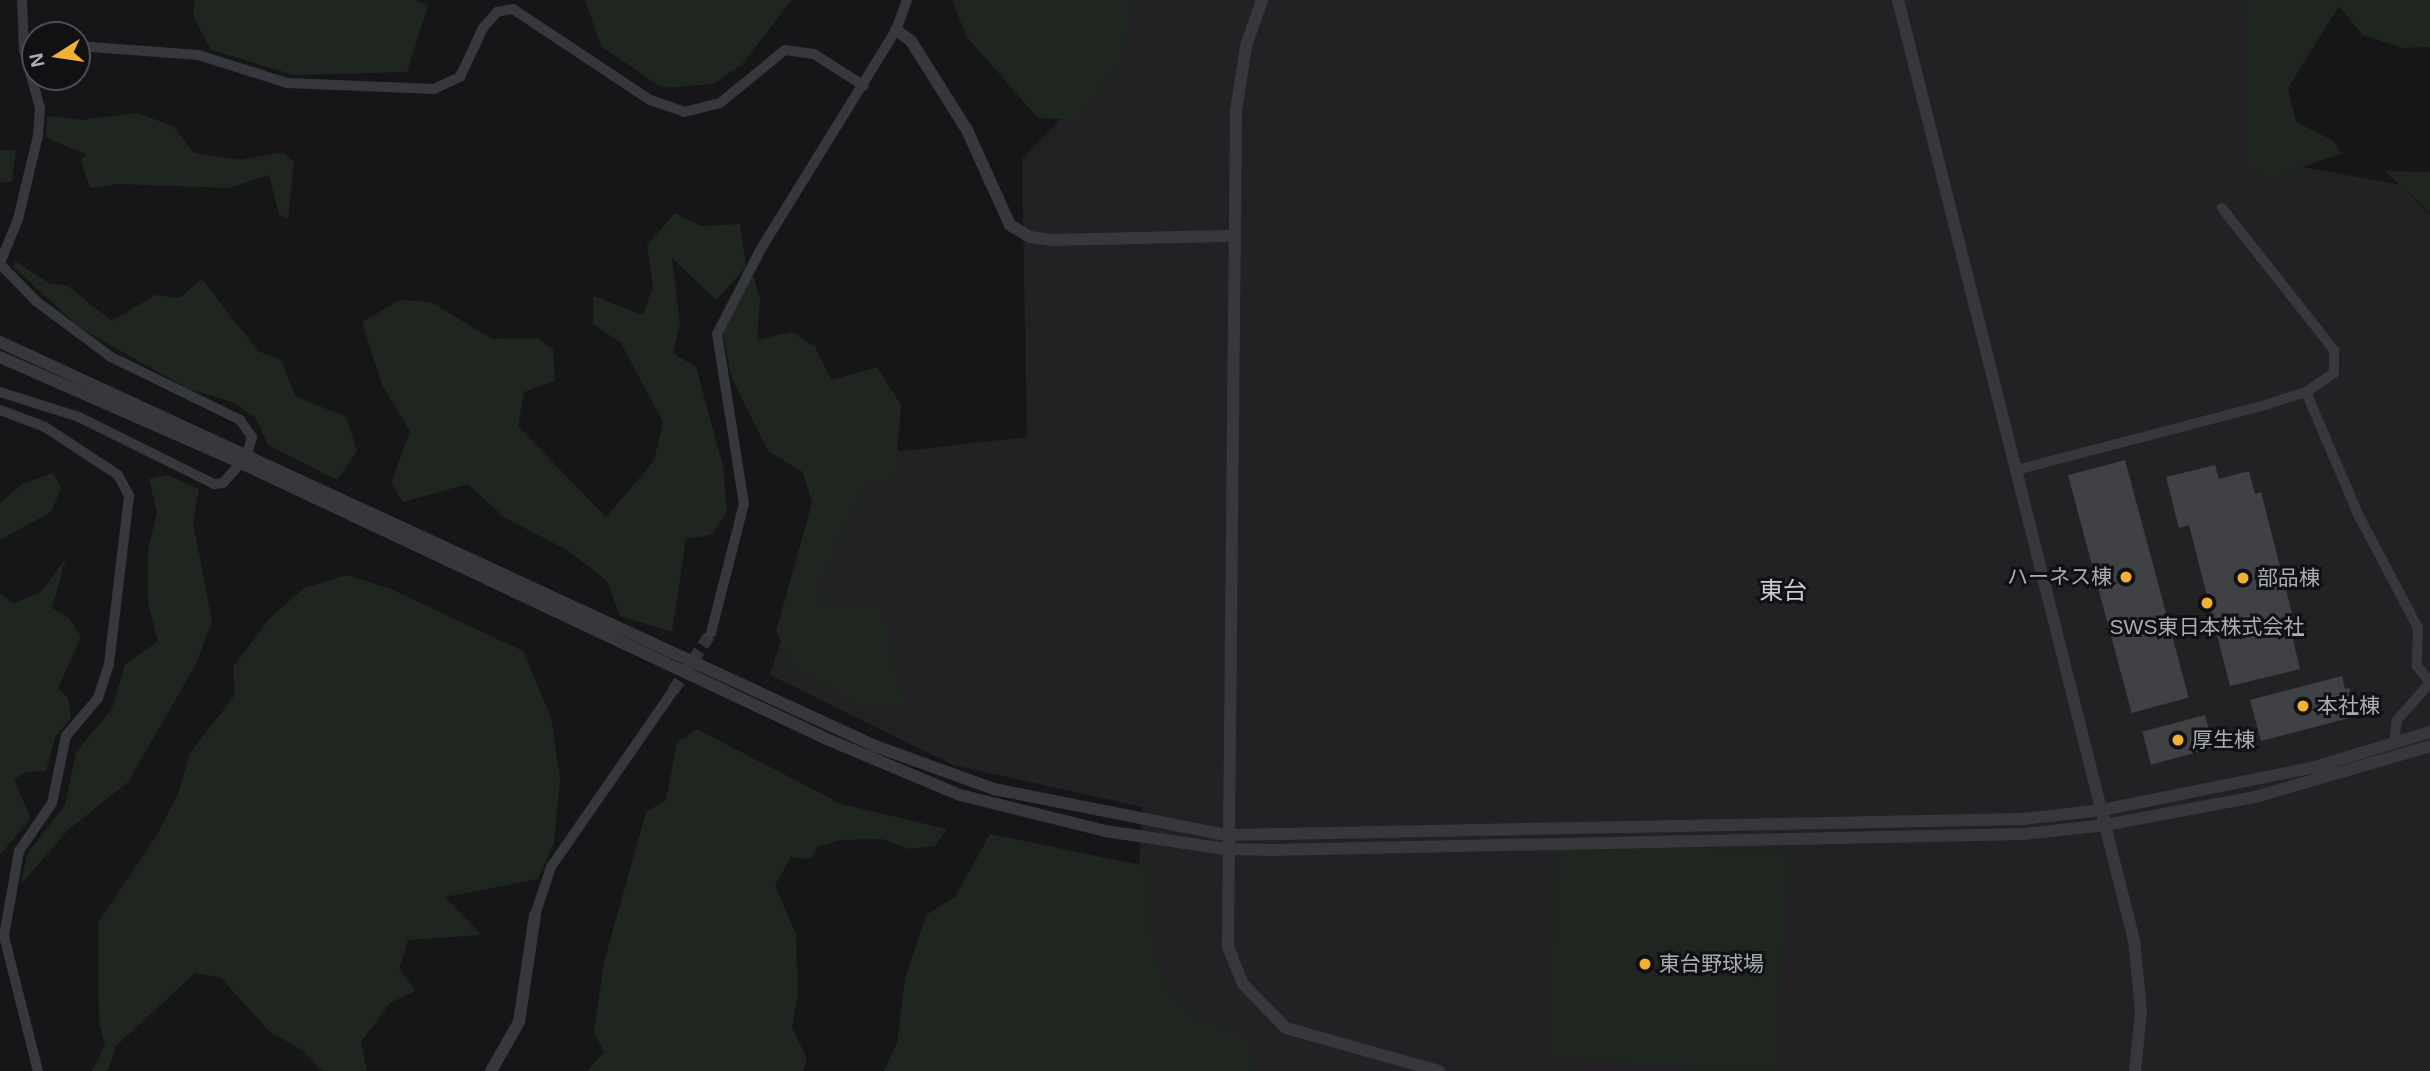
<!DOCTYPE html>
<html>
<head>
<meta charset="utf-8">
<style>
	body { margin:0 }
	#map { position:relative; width:2430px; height:1071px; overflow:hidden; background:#161618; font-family:Helvetica,"Noto Sans JP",sans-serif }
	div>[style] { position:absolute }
	.built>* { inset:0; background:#222225 }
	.green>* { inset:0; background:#1e261f; transform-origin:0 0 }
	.building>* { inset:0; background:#404145; transform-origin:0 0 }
	.tertiary-tunnel>* { height:12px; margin-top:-6px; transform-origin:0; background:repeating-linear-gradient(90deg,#333438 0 12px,transparent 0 18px) }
	.minor>* { height:10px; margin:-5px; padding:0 5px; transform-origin:5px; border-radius:5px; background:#37383d }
	.tertiary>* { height:12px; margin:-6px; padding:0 6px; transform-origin:6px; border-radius:6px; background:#37383d }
	.dots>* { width:19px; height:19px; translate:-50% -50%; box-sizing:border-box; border:4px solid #111113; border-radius:50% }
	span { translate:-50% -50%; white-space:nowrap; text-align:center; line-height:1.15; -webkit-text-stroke:6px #111113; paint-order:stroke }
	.poi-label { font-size:21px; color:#a8adb8 }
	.right { translate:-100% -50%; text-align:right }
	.left { translate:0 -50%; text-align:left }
	.quarter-label { font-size:24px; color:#c9ccd4 }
	.north { position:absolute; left:21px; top:21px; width:70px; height:70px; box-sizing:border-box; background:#111113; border:2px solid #4d4f55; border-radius:50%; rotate:258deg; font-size:19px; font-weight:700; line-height:28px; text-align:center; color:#a8adb8 }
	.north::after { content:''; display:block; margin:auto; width:24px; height:32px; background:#f2b134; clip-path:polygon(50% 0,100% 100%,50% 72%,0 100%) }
</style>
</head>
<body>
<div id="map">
	<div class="built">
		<i style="clip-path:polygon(1131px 0,2255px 0,2255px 158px,2400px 185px,2430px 214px,2430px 1071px,1163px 1071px,1136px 931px,1142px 807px,953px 765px,770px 675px,839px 458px,1027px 437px,1022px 159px,1113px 65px)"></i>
	</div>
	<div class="green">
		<i style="clip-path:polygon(195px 0,416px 0,428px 6px,407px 72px,294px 75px,211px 50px,193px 16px)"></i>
		<i style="clip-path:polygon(585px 0,792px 0,742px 64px,714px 84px,662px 88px,601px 46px)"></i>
		<i style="clip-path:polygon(952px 0,1132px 0,1123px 56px,1078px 120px,1038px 118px,966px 36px)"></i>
		<i style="clip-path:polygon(2242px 0,2430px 0,2430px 47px,2403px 48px,2363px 35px,2339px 6px,2288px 88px,2296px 122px,2334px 141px,2341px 154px,2272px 177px,2245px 166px,2247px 16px)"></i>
		<i style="clip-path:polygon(137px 113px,173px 126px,194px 153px,240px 160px,283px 152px,294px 162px,288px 219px,279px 214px,269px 175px,228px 188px,118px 184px,90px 188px,81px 161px,86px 154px,46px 138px,47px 116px,82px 120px)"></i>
		<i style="clip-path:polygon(0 150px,16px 150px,12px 181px,0 183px)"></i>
		<i style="clip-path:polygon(2384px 171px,2430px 172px,2430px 212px)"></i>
		<i style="clip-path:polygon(675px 213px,701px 226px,740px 224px,746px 267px,716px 300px,672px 258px,680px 324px,673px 353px,696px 367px,723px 466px,727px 513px,711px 535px,686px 539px,672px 632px,620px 616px,607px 581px,567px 550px,505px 518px,468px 484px,403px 502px,391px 483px,410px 431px,382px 385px,362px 322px,400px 300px,431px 302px,492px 339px,537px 338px,553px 349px,555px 381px,524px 392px,518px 426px,606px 517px,654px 461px,663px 422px,621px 343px,593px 324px,593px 296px,643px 315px,653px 286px,647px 245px)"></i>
		<i style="clip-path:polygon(15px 261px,49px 283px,68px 286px,112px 321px,155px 295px,179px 298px,202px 279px,258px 351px,282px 361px,295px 396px,346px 417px,357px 451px,337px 480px,268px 445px,256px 418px,235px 403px,186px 388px,79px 327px,13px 267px)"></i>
		<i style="clip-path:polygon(752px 272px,760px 298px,757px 340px,792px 332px,815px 347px,831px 380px,877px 367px,901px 405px,895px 477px,865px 483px,820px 582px,821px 606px,865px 602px,886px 613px,892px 667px,906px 704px,865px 707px,796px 670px,776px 631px,812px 503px,803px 472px,768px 451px,731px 376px,722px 325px)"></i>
		<i style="clip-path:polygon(53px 473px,61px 488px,51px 512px,0 540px,0 503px,22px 484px)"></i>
		<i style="clip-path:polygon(167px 475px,199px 489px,193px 522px,212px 621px,196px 664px,128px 782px,68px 830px,21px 884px,27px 854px,65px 805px,76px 752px,112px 709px,125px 665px,158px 641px,148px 602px,148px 549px,157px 513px,149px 479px)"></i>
		<i style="clip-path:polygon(66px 558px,52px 608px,69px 618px,81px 637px,58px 688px,68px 698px,71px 717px,55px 738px,46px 771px,26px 772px,14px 780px,31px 818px,0 855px,0 594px,14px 603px,41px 592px)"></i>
		<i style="clip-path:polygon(347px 575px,391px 589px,523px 651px,551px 717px,560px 778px,554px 843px,538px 879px,445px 897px,482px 935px,408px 940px,399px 969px,416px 991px,390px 1003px,361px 1042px,367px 1071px,322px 1071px,302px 1050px,270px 1032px,221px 978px,195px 973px,116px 1046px,108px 1071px,92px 1071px,105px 1045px,99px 1022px,98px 923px,157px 835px,178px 794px,190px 753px,235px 695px,233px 667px,270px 618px,304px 588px)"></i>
		<i style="clip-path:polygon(697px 729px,841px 804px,947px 829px,935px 846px,909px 849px,882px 839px,840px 840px,818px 847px,811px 859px,791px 857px,775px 885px,796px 934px,798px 995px,792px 1027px,807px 1059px,803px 1071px,587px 1071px,604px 1052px,594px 1032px,604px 962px,646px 812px,666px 800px,677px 742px)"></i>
		<i style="clip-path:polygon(990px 834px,1150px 867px,1149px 929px,1162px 982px,1187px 1016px,1247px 1036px,1256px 1071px,884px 1071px,897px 1043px,905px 979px,926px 915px,955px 897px)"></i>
		<i style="left:1788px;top:853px;width:218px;height:230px;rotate:93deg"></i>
	</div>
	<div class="building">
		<i style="left:2125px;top:460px;width:246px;height:59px;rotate:75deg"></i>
		<i style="clip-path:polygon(2215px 465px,2219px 479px,2249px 471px,2255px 494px,2261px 492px,2296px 629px,2291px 631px,2300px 669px,2230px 686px,2189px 525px,2179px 528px,2166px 477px)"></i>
		<i style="clip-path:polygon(2342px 676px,2345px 689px,2350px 688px,2353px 717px,2261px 741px,2250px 700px)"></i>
		<i style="left:2205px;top:715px;width:34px;height:65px;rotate:75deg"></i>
	</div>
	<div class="tertiary-tunnel">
		<i style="left:673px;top:691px;width:69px;rotate:-56.8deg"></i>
	</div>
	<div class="minor">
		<i style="left:77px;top:46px;width:122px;rotate:4.2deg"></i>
		<i style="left:199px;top:55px;width:92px;rotate:17.7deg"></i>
		<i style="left:287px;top:83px;width:147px;rotate:2.3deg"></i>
		<i style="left:434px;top:89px;width:29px;rotate:-25deg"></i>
		<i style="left:460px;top:77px;width:54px;rotate:-64.9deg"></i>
		<i style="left:483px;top:28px;width:21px;rotate:-49deg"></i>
		<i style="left:497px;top:12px;width:16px;rotate:-11deg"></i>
		<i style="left:513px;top:9px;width:164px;rotate:33.6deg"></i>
		<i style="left:650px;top:100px;width:36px;rotate:19deg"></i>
		<i style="left:684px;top:112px;width:37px;rotate:-14deg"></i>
		<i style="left:720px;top:103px;width:84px;rotate:-39.2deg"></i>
		<i style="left:785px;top:50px;width:29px;rotate:8deg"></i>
		<i style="left:814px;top:54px;width:59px;rotate:32.6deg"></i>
		<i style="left:0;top:263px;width:48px;rotate:-67.8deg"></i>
		<i style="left:18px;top:219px;width:85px;rotate:-76.5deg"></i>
		<i style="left:38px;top:136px;width:28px;rotate:-86deg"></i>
		<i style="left:40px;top:108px;width:60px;rotate:-105.4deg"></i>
		<i style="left:24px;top:50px;width:50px;rotate:-92.3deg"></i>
		<i style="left:0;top:264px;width:52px;rotate:45.8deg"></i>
		<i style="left:36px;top:301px;width:94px;rotate:36.7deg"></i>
		<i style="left:111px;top:357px;width:144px;rotate:26deg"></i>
		<i style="left:240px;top:420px;width:21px;rotate:55deg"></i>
		<i style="left:252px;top:437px;width:18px;rotate:106deg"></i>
		<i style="left:0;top:392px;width:83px;rotate:17.6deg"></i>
		<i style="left:79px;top:417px;width:151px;rotate:26.4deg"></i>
		<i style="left:214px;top:484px;width:9px;rotate:-6deg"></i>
		<i style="left:223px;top:483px;width:27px;rotate:-48deg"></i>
		<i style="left:2306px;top:392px;width:135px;rotate:66.9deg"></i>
		<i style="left:2359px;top:516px;width:127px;rotate:62.2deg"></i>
		<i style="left:2418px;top:628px;width:38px;rotate:92deg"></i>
		<i style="left:2417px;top:666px;width:21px;rotate:51deg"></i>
		<i style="left:0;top:410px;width:48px;rotate:20.7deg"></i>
		<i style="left:45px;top:427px;width:87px;rotate:33.3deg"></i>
		<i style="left:118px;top:475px;width:24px;rotate:62deg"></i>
		<i style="left:129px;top:496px;width:169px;rotate:96.8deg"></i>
		<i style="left:109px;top:664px;width:36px;rotate:108deg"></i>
		<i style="left:98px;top:698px;width:50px;rotate:130.1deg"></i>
		<i style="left:66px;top:736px;width:68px;rotate:101.8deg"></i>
		<i style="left:52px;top:803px;width:58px;rotate:124.5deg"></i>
		<i style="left:19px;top:851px;width:86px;rotate:100deg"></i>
		<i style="left:4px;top:936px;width:139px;rotate:75.9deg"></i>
		<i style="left:2016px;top:470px;width:254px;rotate:-14.6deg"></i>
		<i style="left:2262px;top:406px;width:46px;rotate:-17.7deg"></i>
		<i style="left:2306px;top:392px;width:34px;rotate:-34deg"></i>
		<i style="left:2334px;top:373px;width:23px;rotate:-90deg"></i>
		<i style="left:2334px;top:350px;width:181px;rotate:-128.3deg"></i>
		<i style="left:711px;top:633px;width:133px;rotate:-75.7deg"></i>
		<i style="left:744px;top:504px;width:172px;rotate:-99deg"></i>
		<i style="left:717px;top:334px;width:98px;rotate:-62.7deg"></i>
		<i style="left:762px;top:247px;width:255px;rotate:-58.3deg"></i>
		<i style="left:896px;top:30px;width:32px;rotate:-70deg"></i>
		<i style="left:2394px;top:743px;width:23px;rotate:-83deg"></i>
		<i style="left:2397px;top:720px;width:50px;rotate:-48.3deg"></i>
		<i style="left:535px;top:915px;width:51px;rotate:-71.6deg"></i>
		<i style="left:551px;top:867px;width:214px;rotate:-55.3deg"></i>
	</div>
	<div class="tertiary">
		<i style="left:1262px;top:0;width:49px;rotate:109.2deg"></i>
		<i style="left:1246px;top:46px;width:66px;rotate:98.7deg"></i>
		<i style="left:1236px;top:111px;width:836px;rotate:90.55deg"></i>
		<i style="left:1228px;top:947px;width:40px;rotate:68deg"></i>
		<i style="left:1243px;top:984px;width:62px;rotate:45.7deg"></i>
		<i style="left:1286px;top:1028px;width:159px;rotate:15.7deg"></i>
		<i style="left:1898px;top:0;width:969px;rotate:75.91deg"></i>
		<i style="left:2134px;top:940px;width:71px;rotate:84.4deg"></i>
		<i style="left:2141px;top:1011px;width:60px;rotate:95.7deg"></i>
		<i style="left:896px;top:30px;width:19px;rotate:36deg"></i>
		<i style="left:911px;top:41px;width:105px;rotate:57.8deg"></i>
		<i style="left:967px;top:130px;width:104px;rotate:65.6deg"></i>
		<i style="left:1010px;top:225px;width:23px;rotate:31deg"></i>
		<i style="left:1030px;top:237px;width:22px;rotate:8deg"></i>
		<i style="left:1052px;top:240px;width:182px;rotate:-1.3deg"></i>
		<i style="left:0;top:342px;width:964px;rotate:24.78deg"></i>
		<i style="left:875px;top:746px;width:127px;rotate:19.9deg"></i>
		<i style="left:994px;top:789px;width:237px;rotate:11.2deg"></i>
		<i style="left:1227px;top:835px;width:796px;rotate:-1.15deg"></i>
		<i style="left:2023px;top:819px;width:80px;rotate:-6.5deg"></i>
		<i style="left:2102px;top:810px;width:217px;rotate:-11.4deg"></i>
		<i style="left:2315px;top:767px;width:120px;rotate:-16.9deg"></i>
		<i style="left:0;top:357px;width:263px;rotate:23.7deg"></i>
		<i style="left:241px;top:463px;width:650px;rotate:25.22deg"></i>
		<i style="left:829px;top:740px;width:142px;rotate:22.8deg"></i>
		<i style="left:960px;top:795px;width:149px;rotate:13.9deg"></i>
		<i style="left:1105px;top:831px;width:122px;rotate:8.5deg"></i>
		<i style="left:1226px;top:849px;width:46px;rotate:1.2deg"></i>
		<i style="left:1272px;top:850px;width:752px;rotate:-1.22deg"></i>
		<i style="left:2024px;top:834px;width:81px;rotate:-6.3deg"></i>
		<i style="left:2105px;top:825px;width:153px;rotate:-10.6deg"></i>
		<i style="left:2255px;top:797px;width:182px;rotate:-16.2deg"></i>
		<i style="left:491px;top:1071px;width:56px;rotate:-60.3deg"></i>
		<i style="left:519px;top:1022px;width:108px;rotate:-81.5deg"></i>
	</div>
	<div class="dots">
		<i style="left:2126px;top:577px;background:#f2b134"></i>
		<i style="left:2243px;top:578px;background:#f2b134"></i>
		<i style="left:2207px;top:603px;background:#f2b134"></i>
		<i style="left:2303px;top:706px;background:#f2b134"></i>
		<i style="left:2178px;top:740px;background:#f2b134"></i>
		<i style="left:1645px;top:964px;background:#f2b134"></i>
	</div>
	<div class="poi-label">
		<span class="right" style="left:2112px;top:577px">ハーネス棟</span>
		<span class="left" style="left:2257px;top:578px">部品棟</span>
		<span style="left:2207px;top:627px">SWS東日本株式会社</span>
		<span class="left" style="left:2317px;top:706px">本社棟</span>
		<span class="left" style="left:2192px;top:740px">厚生棟</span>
		<span class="left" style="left:1659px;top:964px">東台野球場</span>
	</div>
	<div class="quarter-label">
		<span style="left:1783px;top:591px">東台</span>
	</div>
	<div class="north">N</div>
</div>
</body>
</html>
